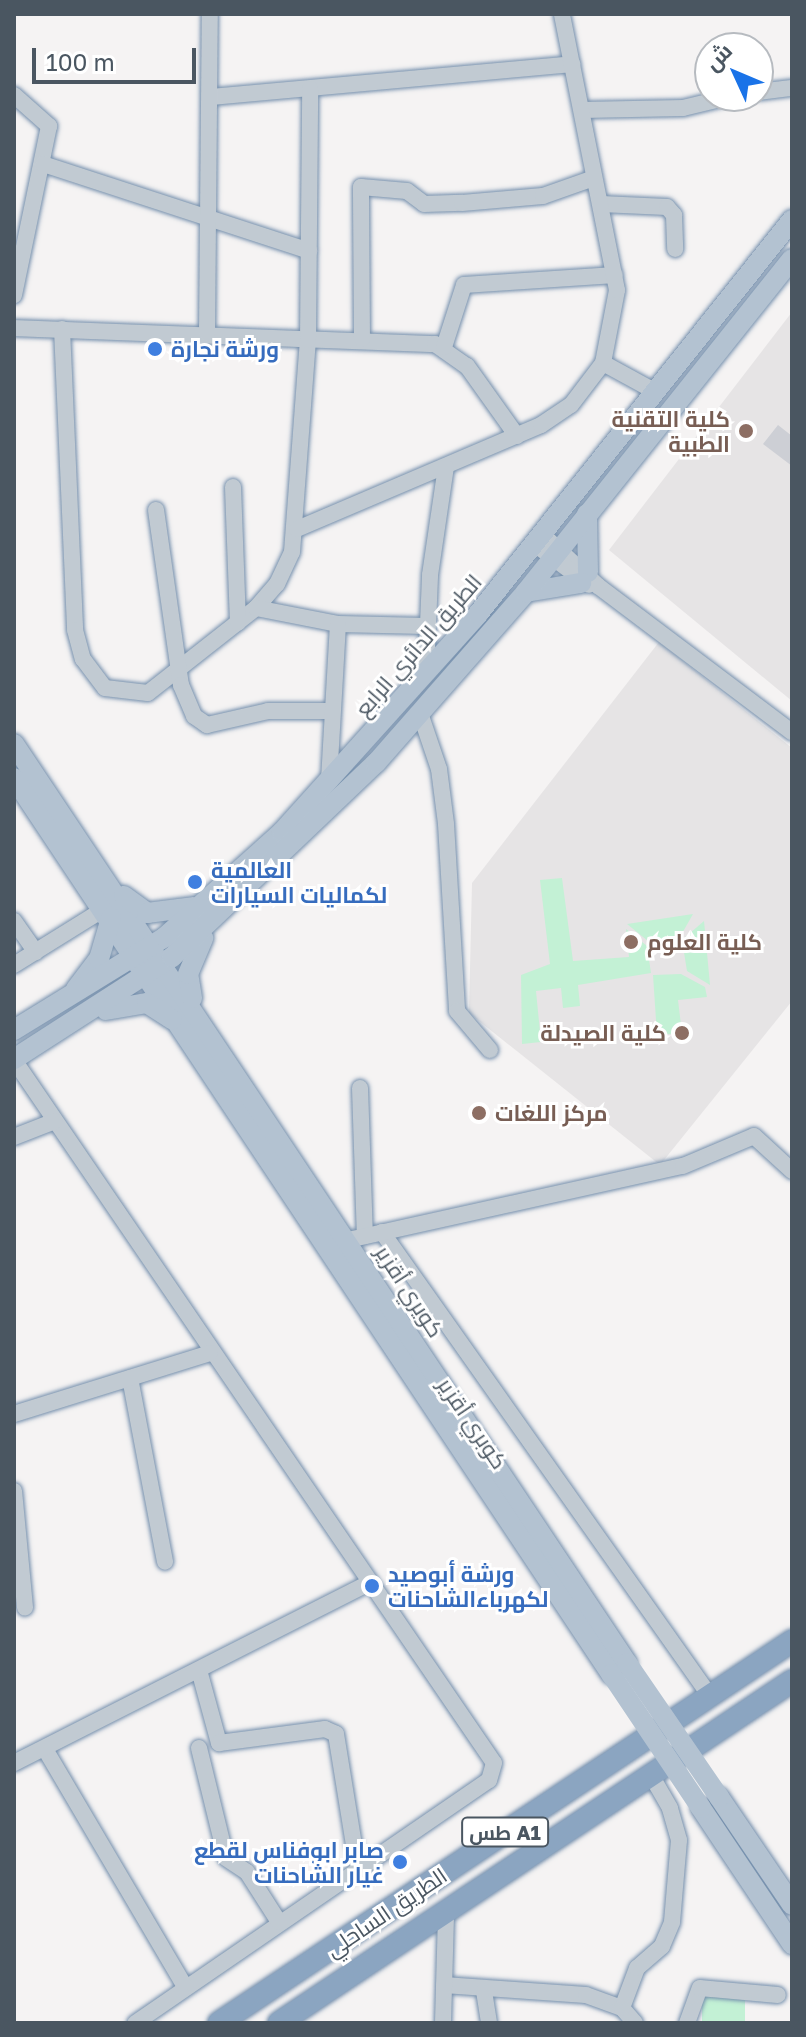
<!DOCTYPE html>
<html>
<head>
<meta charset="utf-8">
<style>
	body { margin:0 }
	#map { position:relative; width:806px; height:2037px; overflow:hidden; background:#f5f3f3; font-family:"Golos Text",Cairo,sans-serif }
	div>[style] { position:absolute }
	.education>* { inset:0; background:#e6e4e5 }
	.green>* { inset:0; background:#c3f1d5; transform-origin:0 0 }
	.building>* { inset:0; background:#cdcfd5 }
	.roads { filter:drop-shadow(0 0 2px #7690ad) drop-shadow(0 0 2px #7690ad) }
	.minor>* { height:16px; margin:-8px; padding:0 8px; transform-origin:8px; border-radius:8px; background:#c1cad2 }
	.major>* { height:20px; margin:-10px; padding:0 10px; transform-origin:10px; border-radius:10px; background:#b3c2d1 }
	.highway>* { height:22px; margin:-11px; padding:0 11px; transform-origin:11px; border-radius:11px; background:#8ba5c1 }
	.major-bridge>* { height:20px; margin:-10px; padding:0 10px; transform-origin:10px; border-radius:10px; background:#b3c2d1 }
	.dots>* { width:22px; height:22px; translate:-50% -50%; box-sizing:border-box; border:4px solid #fff; border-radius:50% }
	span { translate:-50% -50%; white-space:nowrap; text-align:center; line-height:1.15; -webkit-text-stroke:6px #fff; paint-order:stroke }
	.shield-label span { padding:2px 6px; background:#fff; border:2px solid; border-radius:6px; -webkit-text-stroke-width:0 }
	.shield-label { font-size:20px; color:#4a5661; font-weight:700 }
	.shop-label { font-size:22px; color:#366cbe; font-weight:700 }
	.left { translate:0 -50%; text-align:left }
	.right { translate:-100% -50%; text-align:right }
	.education-label { font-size:22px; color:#785e54; font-weight:700 }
	.street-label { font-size:22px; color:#4a5661 }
	.frame { position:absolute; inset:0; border:16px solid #4a5661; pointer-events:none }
	.north { position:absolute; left:694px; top:32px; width:80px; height:80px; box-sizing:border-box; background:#fff; border:2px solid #b7bbc0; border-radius:50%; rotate:314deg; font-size:22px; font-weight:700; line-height:32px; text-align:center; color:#4a5661 }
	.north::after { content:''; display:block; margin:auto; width:28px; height:36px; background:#1a73e8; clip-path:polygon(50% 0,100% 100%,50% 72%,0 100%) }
	.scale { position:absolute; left:32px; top:48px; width:164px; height:36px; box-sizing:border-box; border:4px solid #4a5661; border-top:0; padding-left:10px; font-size:24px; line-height:28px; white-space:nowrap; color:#4a5661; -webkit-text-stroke:6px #fff; paint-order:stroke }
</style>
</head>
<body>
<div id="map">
	<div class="education">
		<i style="clip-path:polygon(792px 312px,792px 701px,609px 550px)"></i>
		<i style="clip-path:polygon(659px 642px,792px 748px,792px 1001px,660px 1165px,469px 1013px,472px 883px)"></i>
	</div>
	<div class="green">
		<i style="clip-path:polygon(562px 878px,573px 961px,629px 957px,626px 929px,647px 946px,651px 973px,578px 985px,580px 1006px,563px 1008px,561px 988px,536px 991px,541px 1042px,522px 1044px,521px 975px,550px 964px,540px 880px)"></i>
		<i style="clip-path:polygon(693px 914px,680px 937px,648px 941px,627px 924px)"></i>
		<i style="clip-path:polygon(704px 921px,710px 985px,687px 971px,682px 940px)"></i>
		<i style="clip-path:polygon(681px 974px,705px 987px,707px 997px,678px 1000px,682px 1033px,657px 1035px,653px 975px)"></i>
		<i style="left:702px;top:1996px;width:43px;height:27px"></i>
	</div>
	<div class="building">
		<i style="clip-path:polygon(778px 425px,792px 436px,792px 466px,763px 444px)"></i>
	</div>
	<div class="roads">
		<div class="minor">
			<i style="left:758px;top:92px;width:34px;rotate:-7deg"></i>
			<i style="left:14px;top:95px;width:47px;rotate:41.5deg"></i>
			<i style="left:49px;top:126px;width:173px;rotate:101.7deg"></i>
			<i style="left:211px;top:97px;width:363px;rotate:-5.2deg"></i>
			<i style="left:582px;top:110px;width:101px;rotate:-1.1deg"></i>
			<i style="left:683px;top:108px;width:51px;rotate:-13.5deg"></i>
			<i style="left:43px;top:164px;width:280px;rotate:18.1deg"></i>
			<i style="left:601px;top:204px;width:66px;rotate:2.6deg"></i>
			<i style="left:667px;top:207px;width:11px;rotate:49deg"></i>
			<i style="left:674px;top:215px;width:34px;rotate:88deg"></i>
			<i style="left:14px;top:328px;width:421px;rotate:2.2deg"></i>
			<i style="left:435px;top:344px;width:39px;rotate:35deg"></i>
			<i style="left:467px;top:366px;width:86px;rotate:54.5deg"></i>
			<i style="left:62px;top:329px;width:301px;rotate:87.5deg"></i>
			<i style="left:75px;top:630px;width:30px;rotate:75deg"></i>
			<i style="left:83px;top:659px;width:36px;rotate:53deg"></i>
			<i style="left:105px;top:688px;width:43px;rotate:6.6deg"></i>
			<i style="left:148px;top:693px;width:137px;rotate:-38.2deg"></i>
			<i style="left:256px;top:608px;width:32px;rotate:-49deg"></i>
			<i style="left:277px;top:584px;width:35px;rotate:-65deg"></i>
			<i style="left:292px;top:552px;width:213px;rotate:-85.7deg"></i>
			<i style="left:308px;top:340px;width:251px;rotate:-89.5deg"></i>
			<i style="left:207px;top:333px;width:319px;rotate:-89.5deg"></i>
			<i style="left:362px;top:339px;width:152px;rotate:-90.4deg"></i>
			<i style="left:361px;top:187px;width:46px;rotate:5deg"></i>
			<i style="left:407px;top:191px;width:21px;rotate:37deg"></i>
			<i style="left:424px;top:204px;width:38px;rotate:-2deg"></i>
			<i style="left:462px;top:203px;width:81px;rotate:-4.9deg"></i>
			<i style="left:543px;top:196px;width:54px;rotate:-19.4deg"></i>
			<i style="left:444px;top:347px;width:65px;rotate:-72.1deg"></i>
			<i style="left:464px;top:285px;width:151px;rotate:-3.8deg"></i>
			<i style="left:603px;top:363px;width:60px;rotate:28.7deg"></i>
			<i style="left:233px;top:487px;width:136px;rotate:87.9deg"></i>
			<i style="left:156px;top:510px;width:177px;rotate:81.9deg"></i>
			<i style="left:181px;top:685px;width:34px;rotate:67deg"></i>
			<i style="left:194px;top:716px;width:16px;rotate:35deg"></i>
			<i style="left:207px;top:725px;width:63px;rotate:-12.9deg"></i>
			<i style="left:268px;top:711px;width:61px"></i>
			<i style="left:297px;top:529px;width:265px;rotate:-23.1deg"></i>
			<i style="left:541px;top:425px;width:36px;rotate:-34deg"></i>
			<i style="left:571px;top:405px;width:53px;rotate:-52.7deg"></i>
			<i style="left:603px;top:363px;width:74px;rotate:-79.1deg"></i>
			<i style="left:617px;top:290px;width:281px;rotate:-101.3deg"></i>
			<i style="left:543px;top:535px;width:75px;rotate:42.8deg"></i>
			<i style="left:598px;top:586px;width:243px;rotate:37deg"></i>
			<i style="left:536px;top:545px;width:66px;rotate:37deg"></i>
			<i style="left:256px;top:608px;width:84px;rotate:11deg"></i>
			<i style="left:338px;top:624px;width:88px;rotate:1.3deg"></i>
			<i style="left:426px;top:672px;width:97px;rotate:-87.6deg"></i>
			<i style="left:430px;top:575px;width:109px;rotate:-81.6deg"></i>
			<i style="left:420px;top:713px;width:59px;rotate:71.3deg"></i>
			<i style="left:439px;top:769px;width:55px;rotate:82.7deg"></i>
			<i style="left:446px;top:824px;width:187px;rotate:86.6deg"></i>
			<i style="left:457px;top:1011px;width:51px;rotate:49.8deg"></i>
			<i style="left:329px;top:780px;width:156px;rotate:-86.7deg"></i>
			<i style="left:14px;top:921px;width:38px;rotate:55deg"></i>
			<i style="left:14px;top:965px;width:106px;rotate:-31.9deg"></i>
			<i style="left:14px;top:1060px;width:851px;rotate:55.68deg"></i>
			<i style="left:494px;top:1763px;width:18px;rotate:106deg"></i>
			<i style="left:489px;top:1780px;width:429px;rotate:145.5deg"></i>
			<i style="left:360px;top:1088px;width:148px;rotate:88.1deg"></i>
			<i style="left:14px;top:1137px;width:44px;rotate:-21.3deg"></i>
			<i style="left:382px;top:1232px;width:568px;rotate:54.74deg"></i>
			<i style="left:348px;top:1240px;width:343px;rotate:-12.5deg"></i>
			<i style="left:683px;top:1166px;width:77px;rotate:-22.9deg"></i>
			<i style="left:754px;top:1136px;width:52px;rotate:42.6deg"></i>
			<i style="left:130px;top:1378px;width:187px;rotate:79.2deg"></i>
			<i style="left:14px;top:1414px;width:205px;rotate:-17.3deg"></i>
			<i style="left:14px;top:1491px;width:117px;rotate:84.6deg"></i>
			<i style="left:199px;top:1670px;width:76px;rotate:74.7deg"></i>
			<i style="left:219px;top:1743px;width:107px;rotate:-7.5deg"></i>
			<i style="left:325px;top:1729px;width:12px;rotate:24deg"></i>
			<i style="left:336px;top:1734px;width:112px;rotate:80.8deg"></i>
			<i style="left:354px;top:1845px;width:22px;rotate:63deg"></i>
			<i style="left:199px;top:1748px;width:113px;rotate:76.2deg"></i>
			<i style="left:226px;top:1858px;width:25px;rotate:34deg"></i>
			<i style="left:247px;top:1872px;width:59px;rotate:57.4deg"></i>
			<i style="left:45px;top:1749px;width:277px;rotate:59.5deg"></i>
			<i style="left:14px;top:1763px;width:400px;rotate:-26.9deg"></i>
			<i style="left:444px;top:1985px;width:142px;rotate:4deg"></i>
			<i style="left:586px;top:1995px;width:38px;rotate:20deg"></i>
			<i style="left:622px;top:2008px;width:20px;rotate:49deg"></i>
			<i style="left:484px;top:1991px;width:32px;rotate:81deg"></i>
			<i style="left:622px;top:2008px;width:43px;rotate:-69.4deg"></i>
			<i style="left:637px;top:1968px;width:33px;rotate:-41deg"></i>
			<i style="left:662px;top:1946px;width:26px;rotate:-67deg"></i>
			<i style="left:672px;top:1922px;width:82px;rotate:-85.1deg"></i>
			<i style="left:679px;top:1840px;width:33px;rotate:-106deg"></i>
			<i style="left:670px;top:1808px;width:36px;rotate:-120deg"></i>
			<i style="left:443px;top:2023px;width:110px;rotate:-88.4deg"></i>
			<i style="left:687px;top:2023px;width:37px;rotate:-70deg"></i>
			<i style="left:700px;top:1988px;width:78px;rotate:5.1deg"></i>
		</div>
		<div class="major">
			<i style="left:587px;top:514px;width:58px;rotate:89deg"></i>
			<i style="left:526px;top:592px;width:56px;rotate:-9.3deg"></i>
			<i style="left:14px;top:744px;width:1105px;rotate:56.3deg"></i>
			<i style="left:14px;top:778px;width:1077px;rotate:56.32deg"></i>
			<i style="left:124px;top:896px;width:29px;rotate:36deg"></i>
			<i style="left:147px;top:913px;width:46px;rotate:-7.4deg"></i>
			<i style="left:76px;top:989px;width:38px;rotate:-53deg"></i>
			<i style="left:99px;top:959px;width:43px;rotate:-73.7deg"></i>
			<i style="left:192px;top:998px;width:24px;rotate:-99deg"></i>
			<i style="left:188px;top:974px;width:39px;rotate:-67deg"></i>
			<i style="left:106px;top:1010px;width:42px;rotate:-9.7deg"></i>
			<i style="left:147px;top:1003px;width:30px;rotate:33deg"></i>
			<i style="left:14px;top:1030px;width:177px;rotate:-31.6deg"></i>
			<i style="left:165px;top:937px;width:157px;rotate:-41.9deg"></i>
			<i style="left:282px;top:832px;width:293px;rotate:-48deg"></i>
			<i style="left:478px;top:614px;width:504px;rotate:-51.45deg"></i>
			<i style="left:14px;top:1059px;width:188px;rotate:-32.8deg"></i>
			<i style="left:172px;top:957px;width:282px;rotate:-43.6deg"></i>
			<i style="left:376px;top:763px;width:227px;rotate:-48.7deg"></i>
			<i style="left:526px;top:592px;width:426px;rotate:-51.4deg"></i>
			<i style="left:719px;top:1797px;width:130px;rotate:55.9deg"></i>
			<i style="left:701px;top:1808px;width:164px;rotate:56.2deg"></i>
		</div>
		<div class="highway">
			<i style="left:219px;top:2023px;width:689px;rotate:-33.69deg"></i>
			<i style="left:279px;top:2023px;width:617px;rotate:-33.69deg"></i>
		</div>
	</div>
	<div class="major-bridge">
		<i style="left:627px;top:1663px;width:163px;rotate:55.5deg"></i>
		<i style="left:611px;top:1674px;width:161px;rotate:56.1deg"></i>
	</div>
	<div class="dots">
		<i style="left:155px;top:349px;background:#3f7fe0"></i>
		<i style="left:746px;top:431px;background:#8d6e63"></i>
		<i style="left:195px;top:882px;background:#3f7fe0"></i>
		<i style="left:631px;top:942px;background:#8d6e63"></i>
		<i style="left:682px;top:1033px;background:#8d6e63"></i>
		<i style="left:479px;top:1113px;background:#8d6e63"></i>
		<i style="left:372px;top:1586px;background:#3f7fe0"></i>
		<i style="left:400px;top:1862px;background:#3f7fe0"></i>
	</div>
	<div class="shield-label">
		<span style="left:505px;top:1832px">طس A1</span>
	</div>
	<div class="shop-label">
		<span class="left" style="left:171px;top:349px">ورشة نجارة</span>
		<span class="left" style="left:211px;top:882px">العالمية<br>لكماليات السيارات</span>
		<span class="left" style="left:388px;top:1586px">ورشة أبوصيد<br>لكهرباءالشاحنات</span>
		<span class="right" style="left:384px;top:1862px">صابر ابوفناس لقطع<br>غيار الشاحنات</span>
	</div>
	<div class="education-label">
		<span class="right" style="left:730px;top:431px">كلية التقنية<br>الطبية</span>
		<span class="left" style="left:647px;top:942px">كلية العلوم</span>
		<span class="right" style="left:666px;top:1033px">كلية الصيدلة</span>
		<span class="left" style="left:495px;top:1113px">مركز اللغات</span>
	</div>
	<div class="street-label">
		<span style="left:418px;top:645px;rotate:-49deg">الطريق الدائري الرابع</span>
		<span style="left:410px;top:1291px;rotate:57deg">كويري أقزير</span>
		<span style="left:473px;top:1423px;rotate:56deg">كوبري أقزير</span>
		<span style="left:386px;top:1912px;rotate:-34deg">الطريق الساحلي</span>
	</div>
	<div class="frame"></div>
	<div class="north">ش</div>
	<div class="scale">100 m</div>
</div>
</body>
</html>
